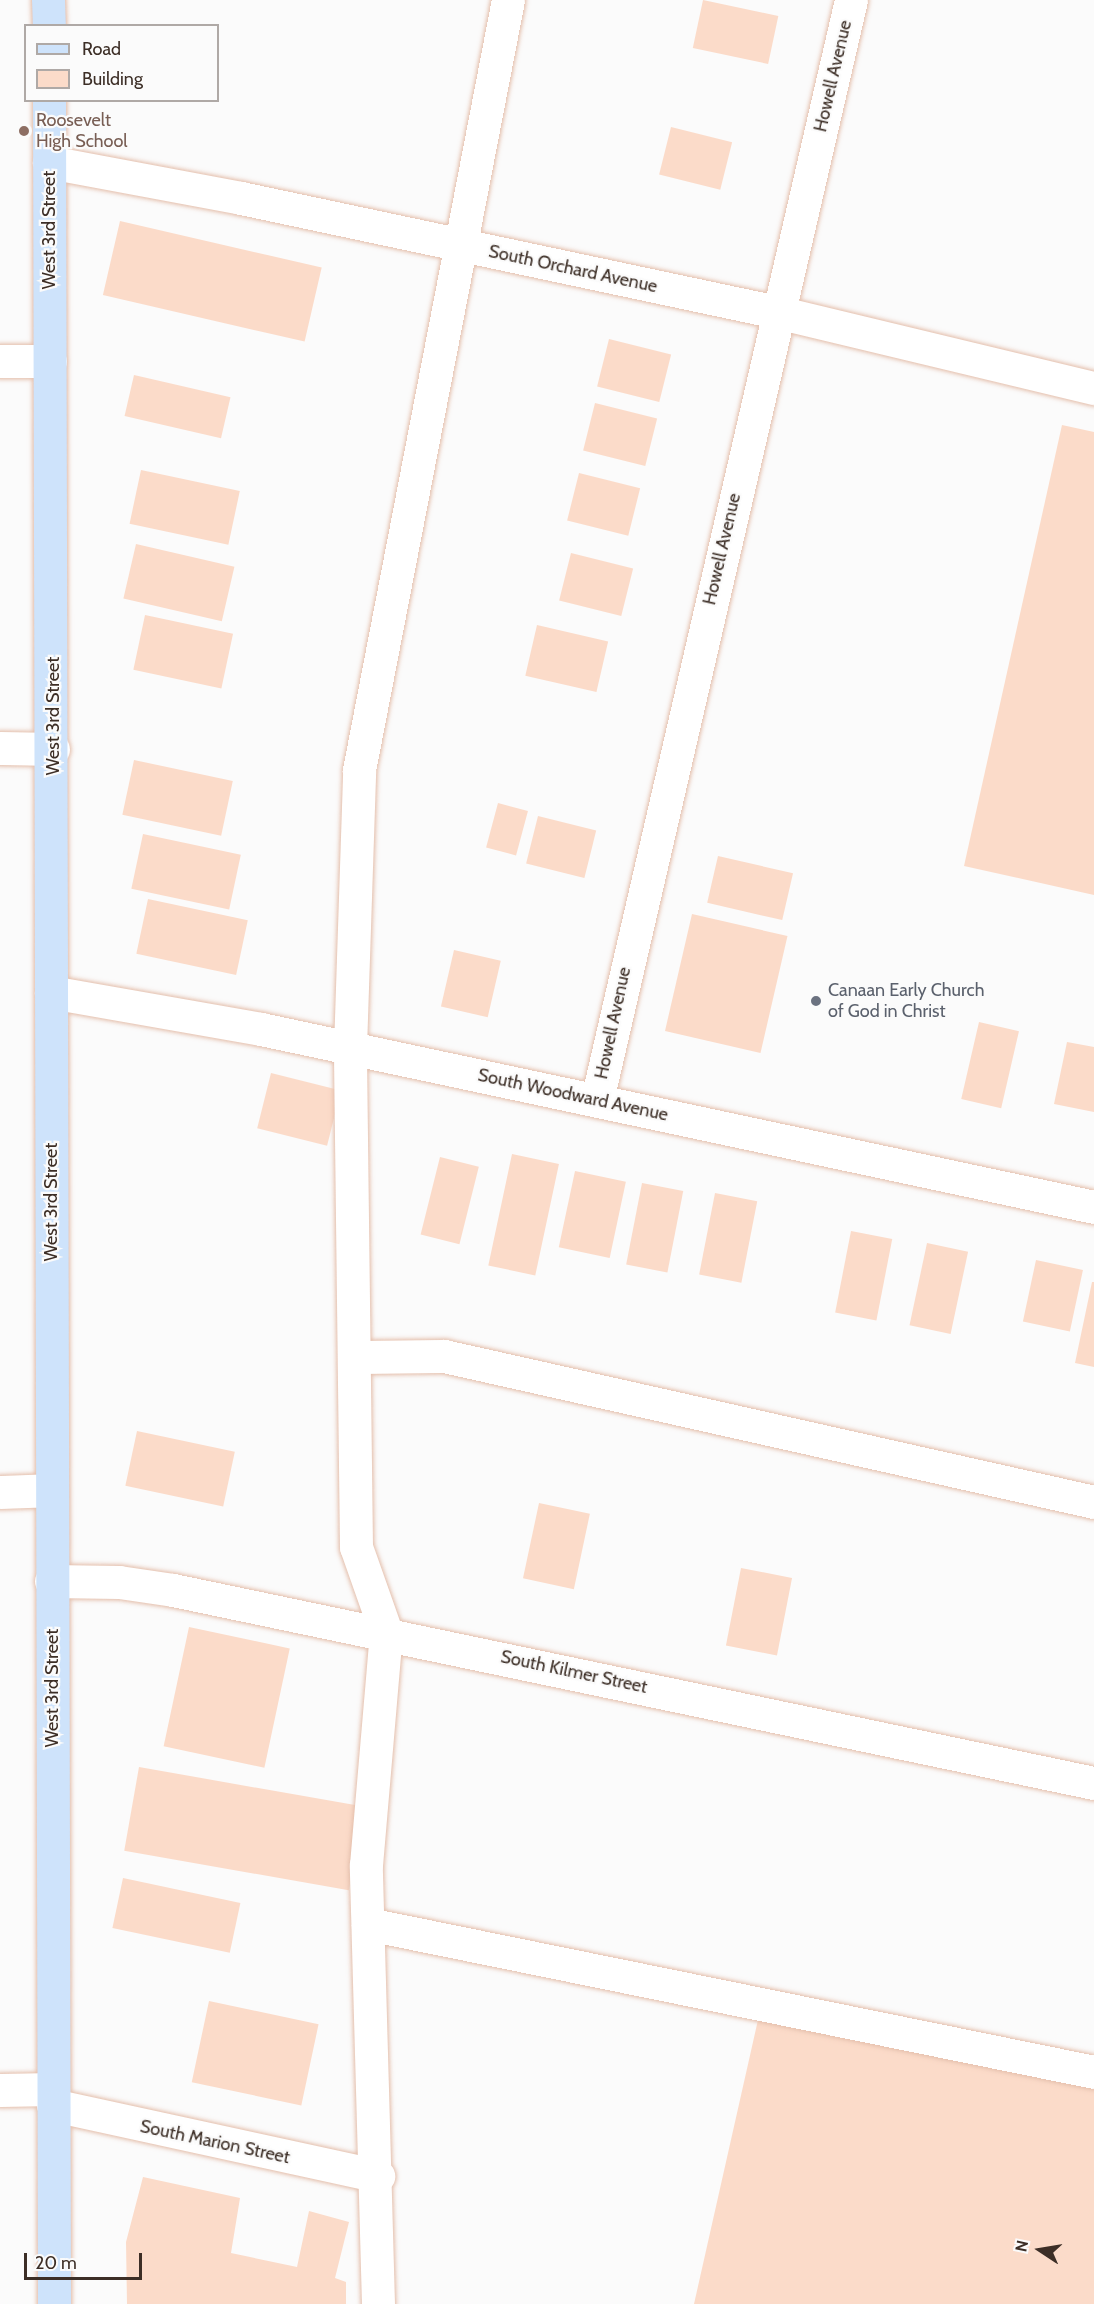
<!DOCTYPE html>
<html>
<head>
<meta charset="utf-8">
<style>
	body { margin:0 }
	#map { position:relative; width:1094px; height:2304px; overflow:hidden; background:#fbfbfb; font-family:Cabin,sans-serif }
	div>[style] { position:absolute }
	.building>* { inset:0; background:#fbdbc9; transform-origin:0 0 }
	.roads { filter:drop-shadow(0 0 2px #e4bfac) drop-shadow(0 0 2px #e4bfac) }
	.minor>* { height:33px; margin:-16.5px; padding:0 16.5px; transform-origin:16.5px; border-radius:16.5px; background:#fff }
	.major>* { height:33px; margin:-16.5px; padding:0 16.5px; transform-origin:16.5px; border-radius:16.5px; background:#cee3fb }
	.dots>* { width:16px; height:16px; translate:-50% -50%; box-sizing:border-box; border:3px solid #fbfbfb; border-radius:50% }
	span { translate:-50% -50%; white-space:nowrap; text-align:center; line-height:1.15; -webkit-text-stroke:4.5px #fbfbfb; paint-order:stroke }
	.street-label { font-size:18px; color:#3c2e26 }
	.education-label { font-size:18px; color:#785e54 }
	.left { translate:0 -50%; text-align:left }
	.worship-label { font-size:18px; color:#5b616d }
	.legend { position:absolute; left:24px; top:24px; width:195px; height:78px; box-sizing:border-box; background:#fbfbfb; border:2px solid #afa9a6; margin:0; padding:8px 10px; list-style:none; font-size:18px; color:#3c2e26 }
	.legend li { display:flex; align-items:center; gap:12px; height:30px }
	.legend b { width:30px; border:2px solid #afa9a6 }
	.north { position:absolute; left:1010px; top:2220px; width:60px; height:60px; -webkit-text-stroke:4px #fbfbfb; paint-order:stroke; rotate:282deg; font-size:16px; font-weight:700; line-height:24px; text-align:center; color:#3c2e26 }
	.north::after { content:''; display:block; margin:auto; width:21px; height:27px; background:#3c2e26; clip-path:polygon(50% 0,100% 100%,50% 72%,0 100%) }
	.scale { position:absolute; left:24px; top:2253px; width:118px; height:27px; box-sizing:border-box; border:3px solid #3c2e26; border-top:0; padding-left:8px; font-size:18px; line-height:21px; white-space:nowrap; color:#3c2e26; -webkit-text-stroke:4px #fbfbfb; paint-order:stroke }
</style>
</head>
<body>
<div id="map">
	<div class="building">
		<i style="left:703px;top:0;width:77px;height:49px;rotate:12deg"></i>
		<i style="left:671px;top:127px;width:63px;height:49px;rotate:14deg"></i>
		<i style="left:120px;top:221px;width:207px;height:76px;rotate:13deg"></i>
		<i style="left:609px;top:339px;width:64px;height:49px;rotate:14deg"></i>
		<i style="left:134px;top:375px;width:99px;height:42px;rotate:13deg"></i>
		<i style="left:595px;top:403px;width:64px;height:49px;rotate:14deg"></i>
		<i style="clip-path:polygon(1062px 425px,1094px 432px,1094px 895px,964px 866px)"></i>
		<i style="left:141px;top:470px;width:101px;height:55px;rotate:12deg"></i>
		<i style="left:579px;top:473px;width:63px;height:49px;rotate:14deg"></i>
		<i style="left:136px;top:544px;width:101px;height:56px;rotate:13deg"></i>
		<i style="left:571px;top:553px;width:64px;height:49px;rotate:14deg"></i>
		<i style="left:145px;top:615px;width:90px;height:56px;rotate:12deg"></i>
		<i style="left:537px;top:625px;width:73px;height:52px;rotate:13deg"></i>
		<i style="left:134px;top:760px;width:101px;height:56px;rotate:12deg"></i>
		<i style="left:498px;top:803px;width:31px;height:46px;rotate:15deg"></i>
		<i style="left:538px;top:816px;width:60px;height:49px;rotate:14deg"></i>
		<i style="left:143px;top:834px;width:100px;height:56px;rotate:12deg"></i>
		<i style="left:718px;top:856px;width:77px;height:48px;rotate:13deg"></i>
		<i style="left:148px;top:899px;width:102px;height:56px;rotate:12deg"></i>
		<i style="left:692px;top:914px;width:98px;height:120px;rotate:13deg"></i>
		<i style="left:454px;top:950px;width:48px;height:58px;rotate:13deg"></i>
		<i style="left:979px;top:1022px;width:41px;height:79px;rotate:13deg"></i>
		<i style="clip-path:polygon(1067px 1042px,1094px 1047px,1094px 1112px,1054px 1104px)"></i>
		<i style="left:271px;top:1073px;width:72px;height:57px;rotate:14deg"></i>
		<i style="left:512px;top:1154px;width:48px;height:114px;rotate:12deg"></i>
		<i style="left:440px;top:1157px;width:40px;height:80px;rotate:14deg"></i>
		<i style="left:575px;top:1171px;width:52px;height:78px;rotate:12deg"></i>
		<i style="left:642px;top:1183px;width:42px;height:83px;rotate:11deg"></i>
		<i style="left:715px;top:1193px;width:43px;height:83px;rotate:11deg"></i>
		<i style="left:851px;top:1231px;width:42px;height:83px;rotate:11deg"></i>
		<i style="left:927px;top:1243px;width:42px;height:84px;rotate:12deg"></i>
		<i style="left:1036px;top:1260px;width:48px;height:63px;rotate:12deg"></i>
		<i style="clip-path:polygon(1092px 1282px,1094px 1282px,1094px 1367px,1075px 1363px)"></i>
		<i style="left:137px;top:1431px;width:100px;height:56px;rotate:12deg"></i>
		<i style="left:539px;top:1503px;width:52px;height:77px;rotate:12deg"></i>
		<i style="left:741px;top:1568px;width:52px;height:79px;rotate:11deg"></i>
		<i style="left:189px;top:1627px;width:103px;height:122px;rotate:12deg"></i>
		<i style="left:139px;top:1767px;width:228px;height:85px;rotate:10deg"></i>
		<i style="left:123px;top:1878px;width:120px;height:51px;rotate:12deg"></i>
		<i style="left:209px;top:2001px;width:112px;height:83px;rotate:12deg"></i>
		<i style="clip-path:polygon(760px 2011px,1094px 2083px,1094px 2304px,694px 2304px)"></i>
		<i style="clip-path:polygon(143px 2177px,240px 2198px,231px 2253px,297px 2267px,309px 2211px,349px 2222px,335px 2278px,346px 2282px,346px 2304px,127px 2304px,126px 2242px)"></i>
	</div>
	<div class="roads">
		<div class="minor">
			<i style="left:49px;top:162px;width:195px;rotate:10.6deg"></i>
			<i style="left:241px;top:198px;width:548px;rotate:12.01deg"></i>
			<i style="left:777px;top:312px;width:326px;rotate:13.5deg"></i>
			<i style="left:0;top:361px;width:50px"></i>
			<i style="left:0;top:748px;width:53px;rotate:1.1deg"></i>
			<i style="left:51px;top:992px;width:213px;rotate:10deg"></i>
			<i style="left:261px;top:1029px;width:852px;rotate:12.06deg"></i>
			<i style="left:597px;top:1100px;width:1129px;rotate:-77deg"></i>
			<i style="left:357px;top:1357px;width:87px;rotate:-0.7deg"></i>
			<i style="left:444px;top:1356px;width:666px;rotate:12.66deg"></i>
			<i style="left:0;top:1492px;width:51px;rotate:-2.2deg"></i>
			<i style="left:51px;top:1581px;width:68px;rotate:0.8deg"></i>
			<i style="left:119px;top:1582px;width:55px;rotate:8.4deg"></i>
			<i style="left:173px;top:1590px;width:941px;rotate:11.84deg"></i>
			<i style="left:368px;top:1924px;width:741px;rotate:11.52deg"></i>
			<i style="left:0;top:2090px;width:53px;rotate:-1.1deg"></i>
			<i style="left:53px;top:2105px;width:333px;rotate:12.3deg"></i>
			<i style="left:378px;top:2304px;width:439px;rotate:-91.6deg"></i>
			<i style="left:366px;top:1865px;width:234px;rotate:-85.1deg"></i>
			<i style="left:386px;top:1632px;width:90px;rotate:-109.4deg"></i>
			<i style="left:356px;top:1547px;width:499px;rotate:-90.7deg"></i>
			<i style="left:350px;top:1048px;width:278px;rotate:-88.1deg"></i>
			<i style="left:359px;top:770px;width:784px;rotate:-79.05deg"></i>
		</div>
		<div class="major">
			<i style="left:48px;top:0;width:26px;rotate:88deg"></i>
			<i style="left:49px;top:100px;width:2204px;rotate:89.87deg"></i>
		</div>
	</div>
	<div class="dots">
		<i style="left:24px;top:131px;background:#8d6e63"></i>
		<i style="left:816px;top:1001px;background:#6b7280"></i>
	</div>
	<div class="street-label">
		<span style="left:833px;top:76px;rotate:-77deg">Howell Avenue</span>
		<span style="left:49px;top:230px;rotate:-90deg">West 3rd Street</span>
		<span style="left:573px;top:269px;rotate:12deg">South Orchard Avenue</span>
		<span style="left:722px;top:549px;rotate:-77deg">Howell Avenue</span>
		<span style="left:53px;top:716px;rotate:-90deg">West 3rd Street</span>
		<span style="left:613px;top:1023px;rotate:-78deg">Howell Avenue</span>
		<span style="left:573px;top:1095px;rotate:12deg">South Woodward Avenue</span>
		<span style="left:51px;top:1202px;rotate:-90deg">West 3rd Street</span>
		<span style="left:574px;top:1672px;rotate:12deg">South Kilmer Street</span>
		<span style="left:52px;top:1688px;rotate:-90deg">West 3rd Street</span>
		<span style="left:215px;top:2142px;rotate:12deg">South Marion Street</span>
	</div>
	<div class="education-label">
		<span class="left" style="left:36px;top:131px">Roosevelt<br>High School</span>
	</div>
	<div class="worship-label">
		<span class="left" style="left:828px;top:1001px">Canaan Early Church<br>of God in Christ</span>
	</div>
	<ul class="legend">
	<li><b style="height:8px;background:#cee3fb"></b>Road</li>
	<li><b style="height:16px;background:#fbdbc9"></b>Building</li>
	</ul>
	<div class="north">N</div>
	<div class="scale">20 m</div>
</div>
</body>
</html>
